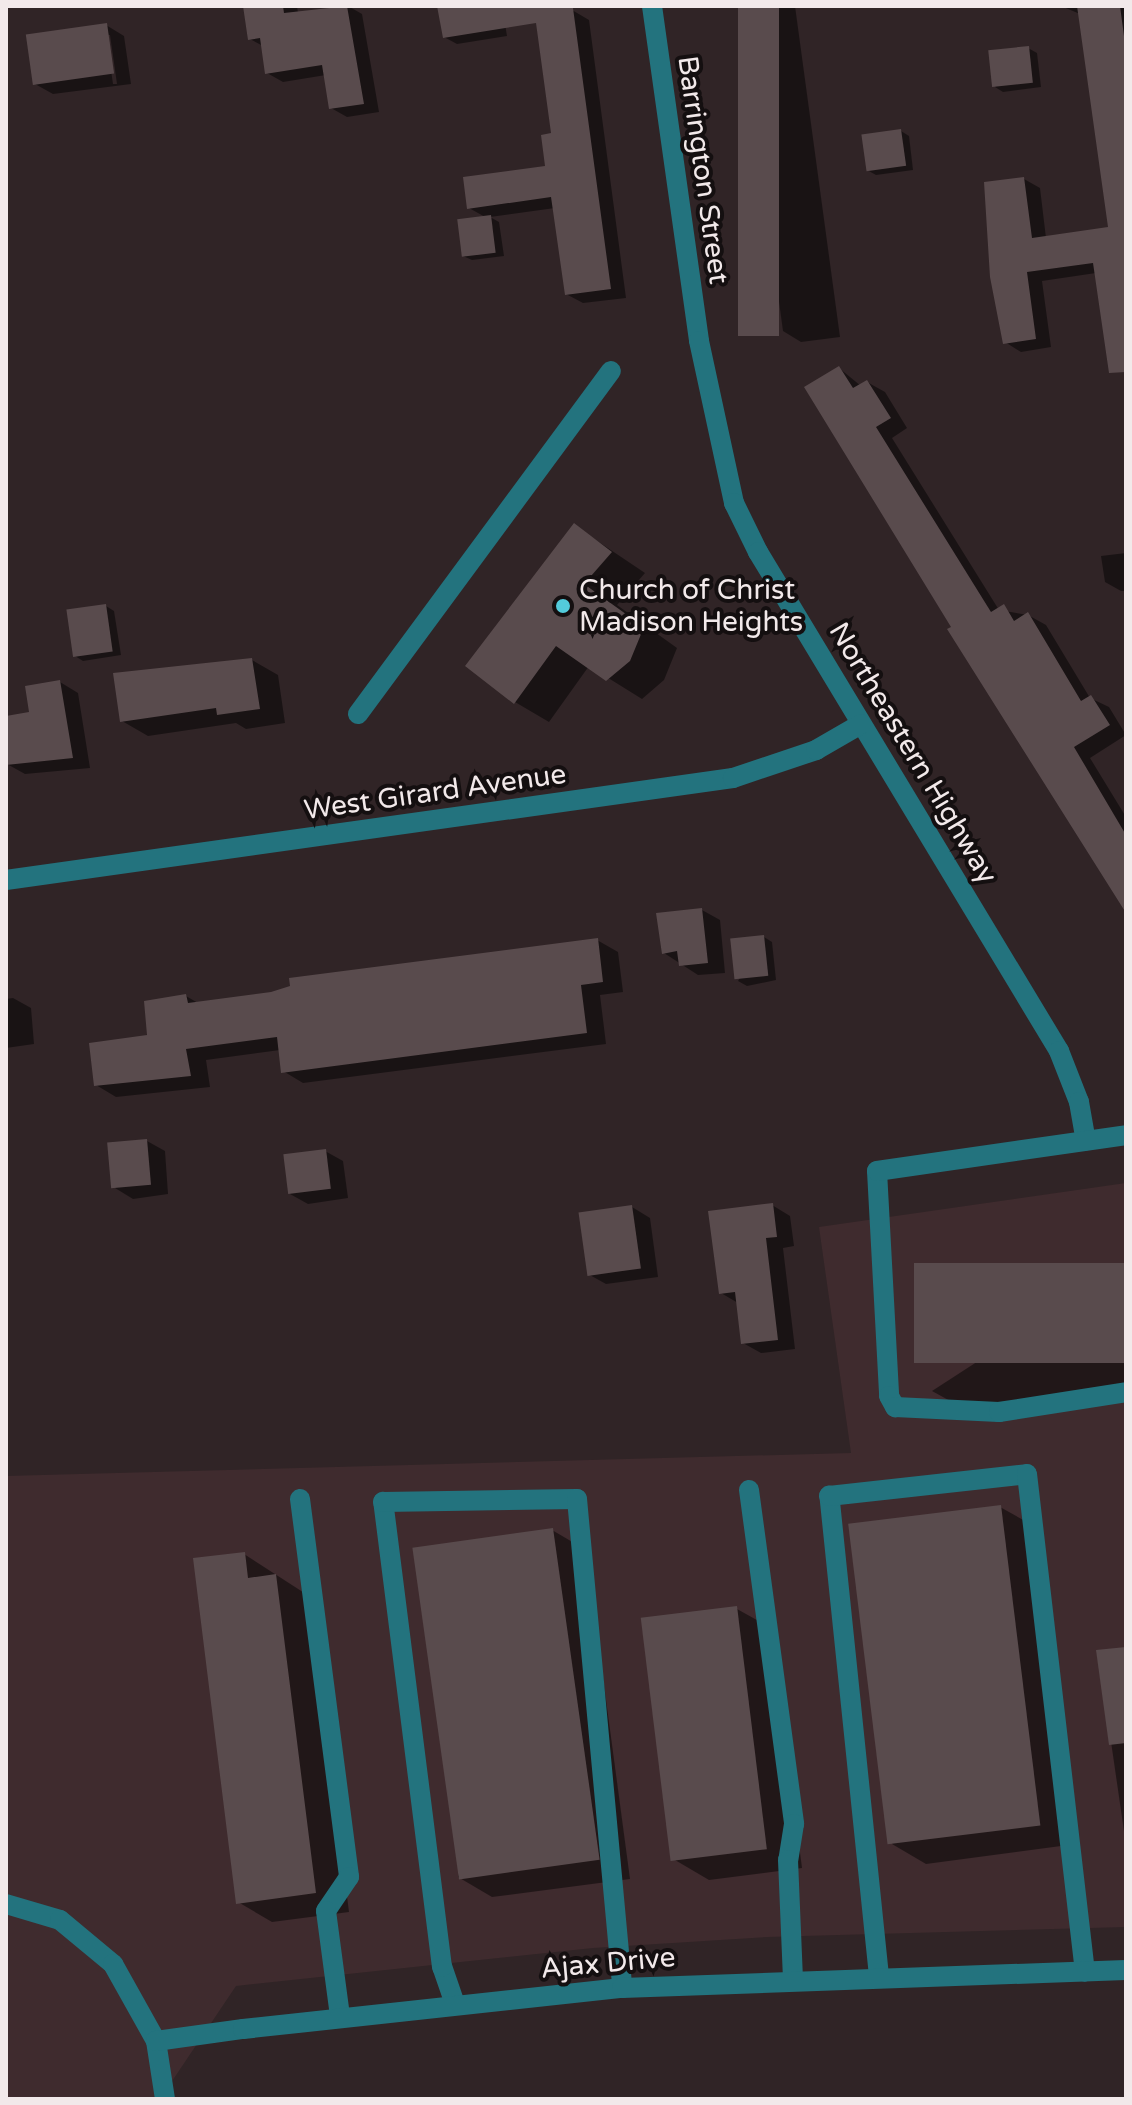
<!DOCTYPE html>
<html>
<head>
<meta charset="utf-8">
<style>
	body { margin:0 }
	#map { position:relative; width:1132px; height:2105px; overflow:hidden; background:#302426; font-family:"Varela Round",sans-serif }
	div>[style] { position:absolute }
	.built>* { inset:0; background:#3f2b2e }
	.shadow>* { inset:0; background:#0007 }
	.building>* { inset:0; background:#594b4d; transform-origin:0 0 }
	.service>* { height:20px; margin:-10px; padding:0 10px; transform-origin:10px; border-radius:10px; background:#23737e }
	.minor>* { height:20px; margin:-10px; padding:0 10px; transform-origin:10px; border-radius:10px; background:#23737e }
	.dots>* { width:22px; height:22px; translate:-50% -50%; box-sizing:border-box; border:4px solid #140f10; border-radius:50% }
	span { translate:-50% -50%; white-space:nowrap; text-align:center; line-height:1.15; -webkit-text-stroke:8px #140f10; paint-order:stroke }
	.street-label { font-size:28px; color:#f2e9ea }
	.poi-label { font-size:28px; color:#f2e9ea }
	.left { translate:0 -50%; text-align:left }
	.frame { position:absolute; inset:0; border:8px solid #f2e9ea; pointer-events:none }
</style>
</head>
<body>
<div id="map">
	<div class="built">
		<i style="clip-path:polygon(1126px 1183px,1126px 1927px,767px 1937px,593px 1948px,236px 1986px,160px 2099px,6px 2099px,6px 1476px,851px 1453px,819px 1227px)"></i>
	</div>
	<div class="shadow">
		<i style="clip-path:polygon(245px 6px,297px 6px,298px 13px,348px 6px,362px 14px,379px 112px,347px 117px,331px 108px,326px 75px,283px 82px,267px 73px,263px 46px,250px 39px)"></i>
		<i style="clip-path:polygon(439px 6px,502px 6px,507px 36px,457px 44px,444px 37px)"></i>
		<i style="clip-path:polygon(739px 6px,795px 6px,840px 337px,801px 342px,783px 331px)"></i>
		<i style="clip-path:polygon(1061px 6px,1126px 6px,1126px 350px,1096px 273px,1042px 281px,1051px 347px,1021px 352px,1005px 342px,1024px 179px,1040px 188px,1046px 238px,1111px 229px,1080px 14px)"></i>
		<i style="clip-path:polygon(572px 10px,589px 20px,626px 298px,583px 303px,566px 294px,555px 208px,490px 217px,499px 222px,504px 256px,472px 260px,463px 256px,487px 218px,469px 208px,548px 168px)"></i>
		<i style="clip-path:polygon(evenodd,106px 25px,124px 36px,131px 84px,53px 94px,35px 84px,106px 25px,106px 35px,110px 35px,117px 84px,113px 84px,106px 35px)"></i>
		<i style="clip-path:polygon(1028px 48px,1037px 53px,1041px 87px,1003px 92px,995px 87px)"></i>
		<i style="clip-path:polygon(901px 131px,909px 136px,913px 170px,876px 175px,867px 170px)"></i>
		<i style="clip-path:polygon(839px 368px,861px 386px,867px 382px,885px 392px,907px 428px,892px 438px,999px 610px,1028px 615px,1046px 625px,1090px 698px,1109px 707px,1126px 735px,1090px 758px,1126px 817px,1126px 908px,954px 627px)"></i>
		<i style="clip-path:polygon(575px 526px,645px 573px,617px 605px,677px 648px,664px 680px,642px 699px,589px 666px,549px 722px,515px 702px)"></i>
		<i style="clip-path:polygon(1126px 553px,1126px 591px,1121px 591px,1105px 582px,1101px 556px)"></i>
		<i style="clip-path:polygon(106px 606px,114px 611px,121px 655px,83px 661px,75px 656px)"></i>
		<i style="clip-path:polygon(252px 660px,278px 675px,285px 723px,246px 729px,236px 723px,148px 736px,122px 721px,115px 675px)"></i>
		<i style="clip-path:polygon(60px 682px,78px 693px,90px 768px,25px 774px,7px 764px,6px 718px,32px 714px)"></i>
		<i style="clip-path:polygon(702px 910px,720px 920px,725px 973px,698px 975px,664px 953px)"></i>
		<i style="clip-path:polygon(764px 937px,772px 942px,776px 980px,747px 986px,738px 981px)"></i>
		<i style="clip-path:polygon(597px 940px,618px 952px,623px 992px,600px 995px,606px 1044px,303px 1083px,283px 1071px,280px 1050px,206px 1060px,210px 1087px,116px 1097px,96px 1085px,186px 996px,198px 1003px,272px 994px)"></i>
		<i style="clip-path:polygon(13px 998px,31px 1008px,34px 1044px,6px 1048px,6px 999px)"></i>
		<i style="clip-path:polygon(147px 1141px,165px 1151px,168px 1194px,133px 1199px,115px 1188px)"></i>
		<i style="clip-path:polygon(325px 1151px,343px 1161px,348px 1198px,308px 1204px,290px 1194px)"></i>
		<i style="clip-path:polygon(772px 1205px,790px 1216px,794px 1246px,783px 1248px,795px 1349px,761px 1353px,743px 1343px,738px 1303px,721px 1293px)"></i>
		<i style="clip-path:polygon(632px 1207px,650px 1218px,658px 1277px,606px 1284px,588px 1274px)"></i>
		<i style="clip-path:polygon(1126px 1265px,1126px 1384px,963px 1408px,932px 1391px)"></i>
		<i style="clip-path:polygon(1000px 1507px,1034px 1526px,1076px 1844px,926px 1864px,892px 1844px)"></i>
		<i style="clip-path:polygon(552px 1530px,586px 1550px,630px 1879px,492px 1897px,458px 1877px)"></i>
		<i style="clip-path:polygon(244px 1554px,309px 1596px,349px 1912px,272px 1922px,238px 1902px)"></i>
		<i style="clip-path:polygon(737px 1609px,771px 1628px,802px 1868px,709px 1880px,675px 1860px)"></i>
		<i style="clip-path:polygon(1126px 1649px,1126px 1845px,1098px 1652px)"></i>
	</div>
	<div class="building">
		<i style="clip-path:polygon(243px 6px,283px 6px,284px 13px,347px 6px,364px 104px,329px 109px,322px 65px,265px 74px,260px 38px,248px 40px)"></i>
		<i style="clip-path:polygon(437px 6px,573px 8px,611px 289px,565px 295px,551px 197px,467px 209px,463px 177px,545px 166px,541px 135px,551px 133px,536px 23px,443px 38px)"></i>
		<i style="left:738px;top:6px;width:41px;height:330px"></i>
		<i style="clip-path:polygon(1077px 6px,1120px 6px,1126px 51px,1126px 372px,1109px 373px,1093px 263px,1027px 272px,1036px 339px,1003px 344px,990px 277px,984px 182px,1024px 177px,1032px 238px,1108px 227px)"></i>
		<i style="left:107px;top:23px;width:51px;height:82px;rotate:82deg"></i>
		<i style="left:1029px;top:46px;width:37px;height:41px;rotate:84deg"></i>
		<i style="left:901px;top:129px;width:37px;height:40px;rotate:82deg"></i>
		<i style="left:491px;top:215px;width:38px;height:34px;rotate:83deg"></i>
		<i style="clip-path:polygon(839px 366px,853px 388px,867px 380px,891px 418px,876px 427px,991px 612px,1004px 604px,1014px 621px,1028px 612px,1081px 701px,1091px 695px,1110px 725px,1074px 747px,1126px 835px,1126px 913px,947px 629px,951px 627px,804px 387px)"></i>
		<i style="clip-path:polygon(574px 523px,612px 552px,584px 584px,644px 627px,630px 661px,606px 681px,556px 646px,514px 704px,465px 666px)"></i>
		<i style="left:106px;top:604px;width:48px;height:40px;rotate:82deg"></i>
		<i style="clip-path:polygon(252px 658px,260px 709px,217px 715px,216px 708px,120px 722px,113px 673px)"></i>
		<i style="clip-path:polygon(60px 680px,73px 758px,6px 765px,6px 716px,29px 712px,25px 686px)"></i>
		<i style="clip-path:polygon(702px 908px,708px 963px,679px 966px,677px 951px,662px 954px,656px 913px)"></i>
		<i style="left:764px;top:935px;width:41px;height:34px;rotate:84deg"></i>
		<i style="clip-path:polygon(598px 938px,603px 982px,581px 985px,587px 1033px,281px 1073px,277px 1037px,186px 1049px,191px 1076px,94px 1086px,89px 1043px,147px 1035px,144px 1001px,186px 994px,188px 1003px,271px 992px,290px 986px,289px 978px)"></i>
		<i style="left:147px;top:1139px;width:46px;height:40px;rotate:85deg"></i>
		<i style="left:326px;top:1149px;width:40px;height:43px;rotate:83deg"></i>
		<i style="clip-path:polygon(773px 1203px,777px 1237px,766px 1238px,778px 1340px,741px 1344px,735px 1292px,719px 1294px,708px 1211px)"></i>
		<i style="left:632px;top:1205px;width:64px;height:54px;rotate:82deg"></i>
		<i style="left:1126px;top:1263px;width:100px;height:212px;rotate:90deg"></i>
		<i style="left:1001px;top:1505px;width:323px;height:154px;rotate:83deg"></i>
		<i style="left:553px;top:1528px;width:335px;height:142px;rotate:82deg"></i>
		<i style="clip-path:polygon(245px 1552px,248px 1578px,276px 1574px,316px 1893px,236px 1904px,193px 1558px)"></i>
		<i style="left:737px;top:1606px;width:245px;height:97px;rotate:83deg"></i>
		<i style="clip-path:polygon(1126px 1647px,1126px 1743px,1109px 1745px,1096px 1650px)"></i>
	</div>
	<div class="service">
		<i style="left:358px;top:714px;width:426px;rotate:-53.6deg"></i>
		<i style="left:877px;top:1171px;width:225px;rotate:86.9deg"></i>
		<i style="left:889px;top:1396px;width:13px;rotate:61deg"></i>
		<i style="left:895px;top:1407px;width:104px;rotate:2.8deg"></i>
		<i style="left:999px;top:1412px;width:129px;rotate:-8.9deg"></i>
		<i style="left:749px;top:1490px;width:337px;rotate:82.3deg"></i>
		<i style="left:794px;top:1824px;width:36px;rotate:99deg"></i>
		<i style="left:788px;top:1860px;width:118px;rotate:87.6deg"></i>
		<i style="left:300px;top:1499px;width:381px;rotate:82.6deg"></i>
		<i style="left:349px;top:1877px;width:41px;rotate:124.1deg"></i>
		<i style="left:326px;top:1911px;width:106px;rotate:82.4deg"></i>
		<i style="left:6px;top:1904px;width:56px;rotate:16.5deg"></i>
		<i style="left:60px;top:1920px;width:69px;rotate:39.7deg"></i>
		<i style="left:113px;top:1964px;width:88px;rotate:60.8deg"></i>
		<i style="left:879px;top:1976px;width:483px;rotate:-95.9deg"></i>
		<i style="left:829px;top:1496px;width:199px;rotate:-6.3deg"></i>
		<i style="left:1027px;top:1474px;width:501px;rotate:83.36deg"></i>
		<i style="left:455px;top:2004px;width:39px;rotate:-109deg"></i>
		<i style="left:442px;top:1967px;width:469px;rotate:-97.2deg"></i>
		<i style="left:383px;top:1502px;width:194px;rotate:-0.9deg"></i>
		<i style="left:577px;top:1499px;width:491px;rotate:84.7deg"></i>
	</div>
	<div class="minor">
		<i style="left:652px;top:6px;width:338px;rotate:82deg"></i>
		<i style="left:699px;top:341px;width:166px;rotate:77.8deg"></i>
		<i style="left:734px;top:503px;width:55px;rotate:63.9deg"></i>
		<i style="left:758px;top:552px;width:583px;rotate:58.9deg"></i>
		<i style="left:1059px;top:1051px;width:55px;rotate:68.6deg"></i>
		<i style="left:1079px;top:1102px;width:39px;rotate:80deg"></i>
		<i style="left:6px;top:880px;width:734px;rotate:-7.99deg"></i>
		<i style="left:733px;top:778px;width:88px;rotate:-18.6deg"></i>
		<i style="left:816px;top:750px;width:52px;rotate:-30deg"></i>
		<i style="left:877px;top:1171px;width:252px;rotate:-8.2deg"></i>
		<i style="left:165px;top:2099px;width:59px;rotate:-98.8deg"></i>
		<i style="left:156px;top:2041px;width:88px;rotate:-7.9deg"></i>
		<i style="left:243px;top:2029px;width:381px;rotate:-6.2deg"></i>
		<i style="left:622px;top:1988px;width:504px;rotate:-2.05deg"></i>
	</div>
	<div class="dots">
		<i style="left:563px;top:606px;background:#53cbdb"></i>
	</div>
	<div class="street-label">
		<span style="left:703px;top:170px;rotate:82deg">Barrington Street</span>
		<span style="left:913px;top:753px;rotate:59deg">Northeastern Highway</span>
		<span style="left:435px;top:792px;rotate:-8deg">West Girard Avenue</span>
		<span style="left:608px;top:1963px;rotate:-5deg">Ajax Drive</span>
	</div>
	<div class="poi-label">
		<span class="left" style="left:579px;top:606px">Church of Christ<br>Madison Heights</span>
	</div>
	<div class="frame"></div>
</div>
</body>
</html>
